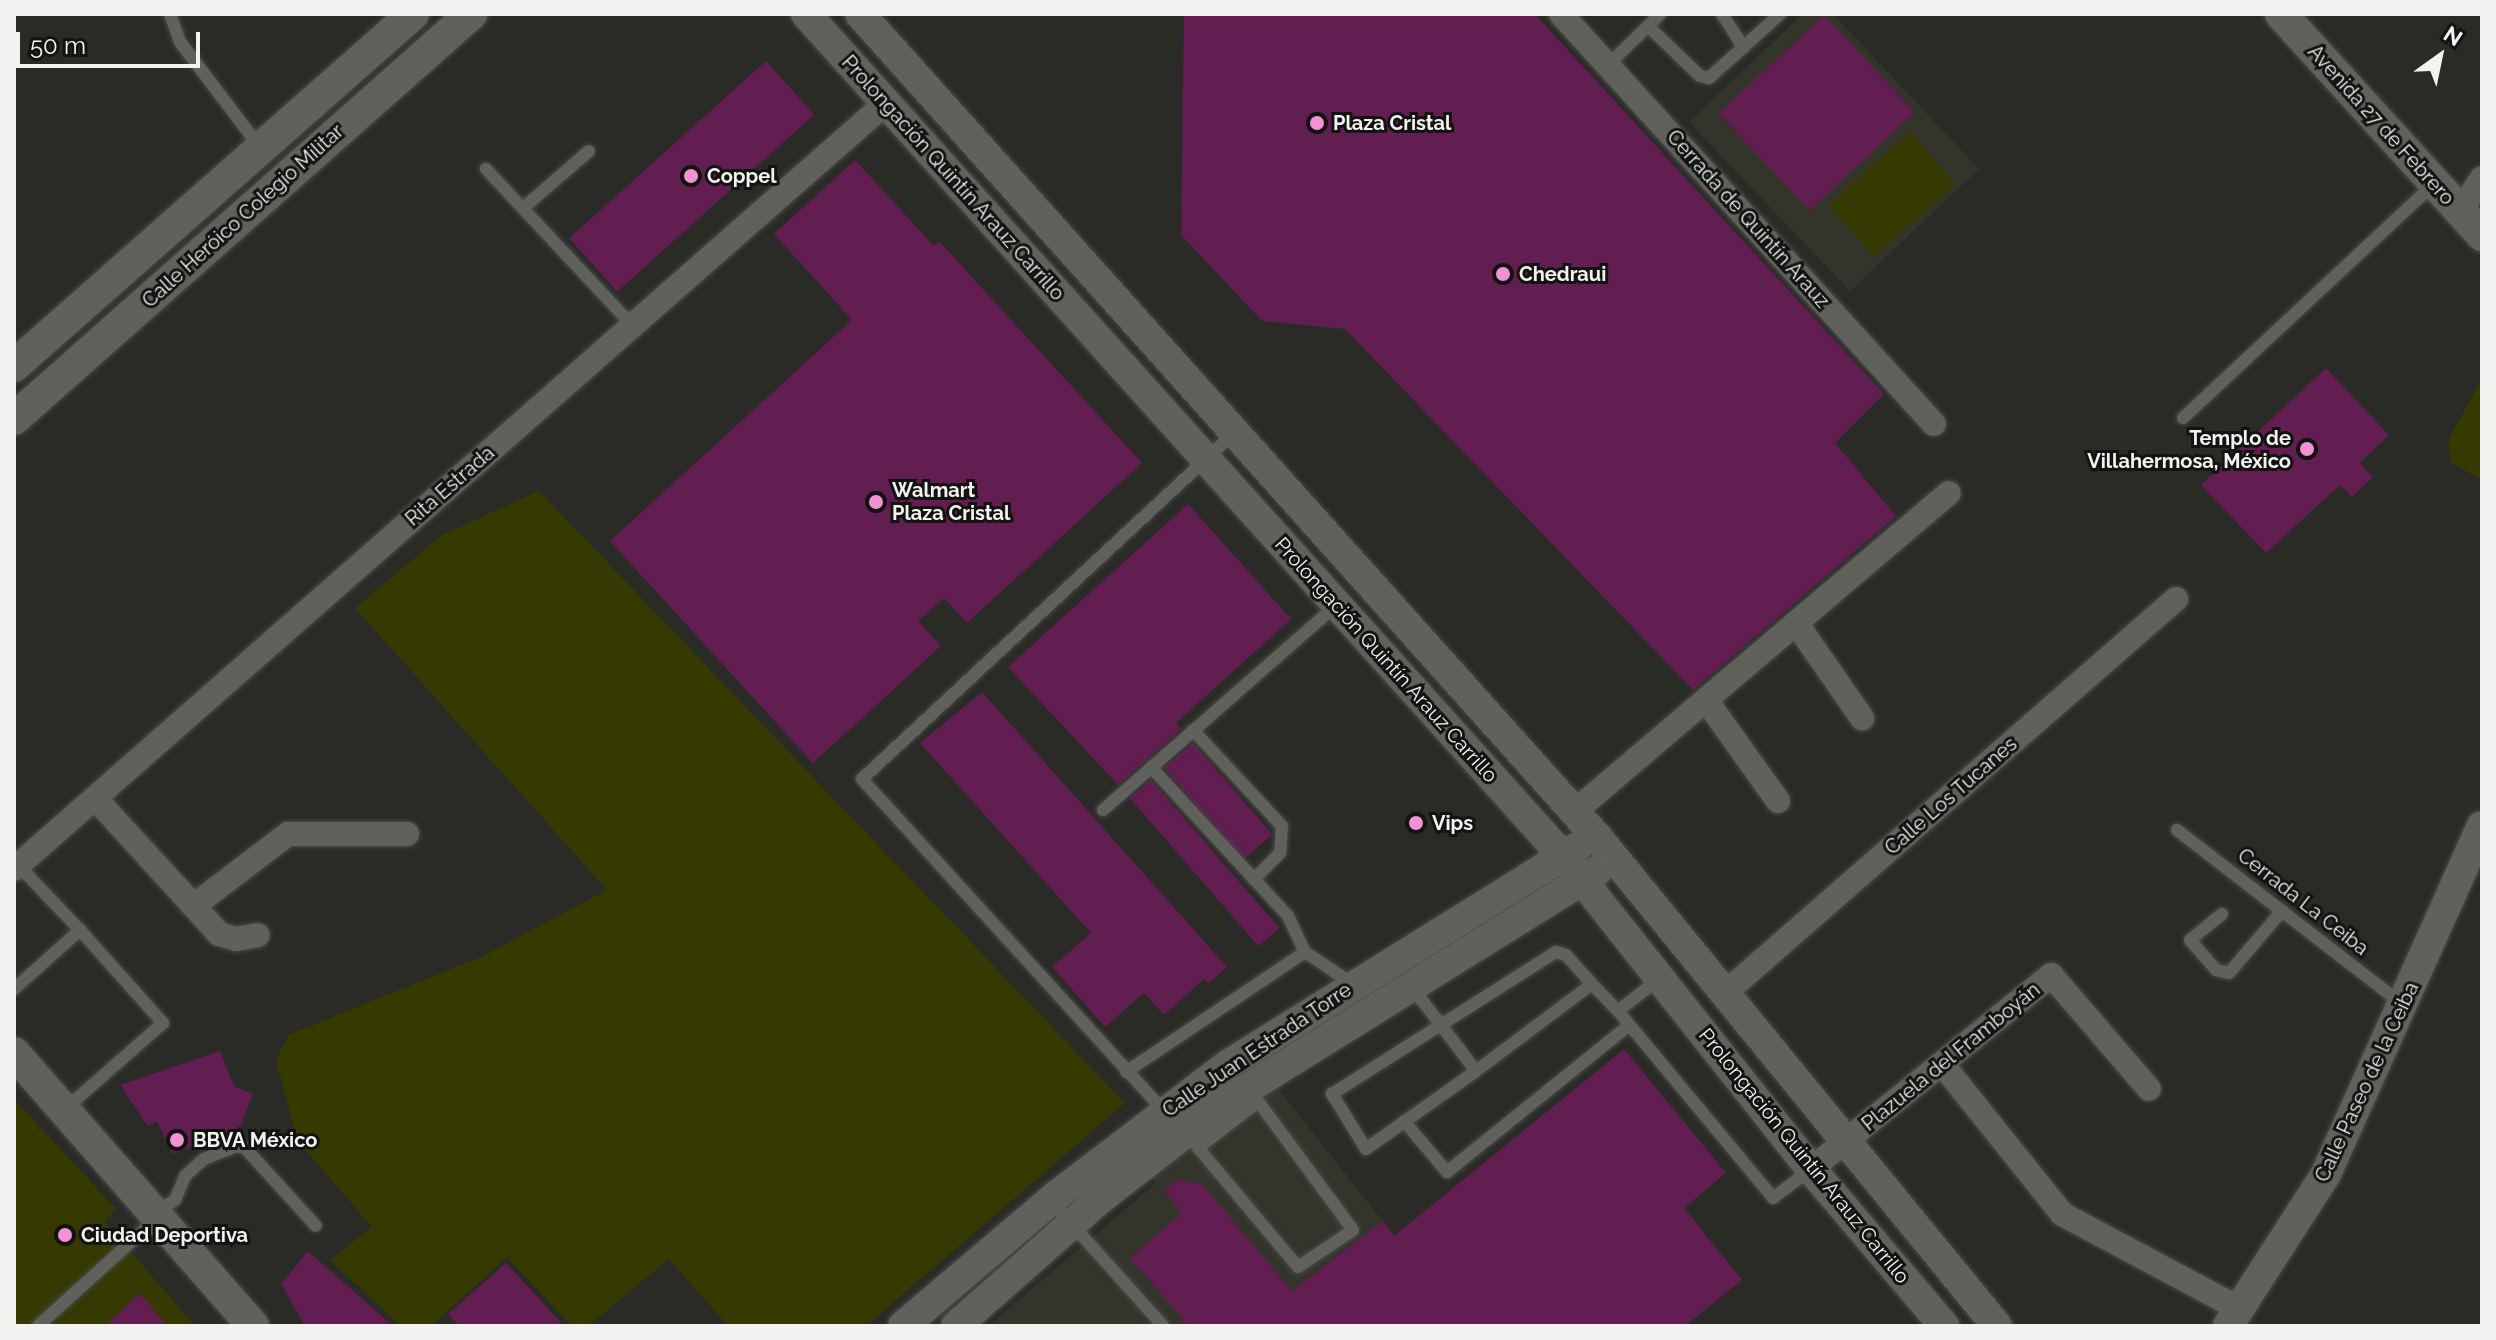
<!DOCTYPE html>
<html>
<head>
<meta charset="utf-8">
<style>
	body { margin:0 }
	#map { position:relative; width:2496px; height:1340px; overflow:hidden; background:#2a2b27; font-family:Raleway,sans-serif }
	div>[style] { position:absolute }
	.built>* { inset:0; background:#33352b }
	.green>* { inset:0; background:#363900; transform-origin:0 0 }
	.building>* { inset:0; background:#621d51; transform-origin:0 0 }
	.roads { filter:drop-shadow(0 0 2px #494946) drop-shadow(0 0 2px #494946) }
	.service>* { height:12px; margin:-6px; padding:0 6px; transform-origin:6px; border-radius:6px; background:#60605c }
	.minor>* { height:24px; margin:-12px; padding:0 12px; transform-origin:12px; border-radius:12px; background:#60605c }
	.tertiary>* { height:30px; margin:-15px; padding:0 15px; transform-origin:15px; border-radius:15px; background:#60605c }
	.secondary>* { height:32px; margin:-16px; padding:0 16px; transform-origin:16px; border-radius:16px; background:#60605c }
	.dots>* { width:22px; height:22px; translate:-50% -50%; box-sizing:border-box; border:4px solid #131311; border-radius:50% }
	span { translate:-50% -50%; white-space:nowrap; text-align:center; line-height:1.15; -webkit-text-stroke:6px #131311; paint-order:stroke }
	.poi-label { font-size:20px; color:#f2f3f0; font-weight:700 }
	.left { translate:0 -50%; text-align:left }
	.right { translate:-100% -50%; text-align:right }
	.street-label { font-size:20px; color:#f2f3f0 }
	.frame { position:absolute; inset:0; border:16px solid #f2f3f0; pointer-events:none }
	.north { position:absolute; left:2400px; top:16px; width:80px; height:80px; -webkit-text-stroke:6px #131311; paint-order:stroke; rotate:33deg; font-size:22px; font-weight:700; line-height:32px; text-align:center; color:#f2f3f0 }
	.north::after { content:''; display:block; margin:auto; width:28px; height:36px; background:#f2f3f0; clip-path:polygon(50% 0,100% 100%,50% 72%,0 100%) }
	.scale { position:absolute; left:16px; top:32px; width:184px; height:36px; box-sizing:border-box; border:4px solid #f2f3f0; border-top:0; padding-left:10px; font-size:24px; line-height:28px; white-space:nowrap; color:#f2f3f0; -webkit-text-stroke:6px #131311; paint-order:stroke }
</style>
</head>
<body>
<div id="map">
	<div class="built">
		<i style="clip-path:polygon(1803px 14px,1833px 14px,1979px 169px,1850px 291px,1689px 122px)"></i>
		<i style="clip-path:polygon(1271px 1080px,1466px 1326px,988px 1326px,1156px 1183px,1148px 1172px)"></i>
	</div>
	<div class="green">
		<i style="left:1910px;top:132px;width:69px;height:110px;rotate:48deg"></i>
		<i style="clip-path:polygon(2482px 378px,2482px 480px,2451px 463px,2448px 441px)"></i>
		<i style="clip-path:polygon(539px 491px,1125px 1103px,866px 1326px,728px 1326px,669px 1259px,588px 1326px,572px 1326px,507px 1257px,431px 1326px,401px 1326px,330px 1260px,372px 1227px,297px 1140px,276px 1060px,288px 1035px,483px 956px,607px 890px,355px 608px,442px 535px)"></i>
		<i style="clip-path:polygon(14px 1099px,116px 1209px,104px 1221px,195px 1326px,14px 1326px)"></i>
	</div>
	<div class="building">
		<i style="clip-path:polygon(1184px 14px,1535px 14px,1884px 394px,1835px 443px,1896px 516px,1693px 690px,1345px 329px,1262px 321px,1181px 235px)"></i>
		<i style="left:1824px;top:15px;width:133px;height:144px;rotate:47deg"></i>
		<i style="left:766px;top:61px;width:72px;height:265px;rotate:48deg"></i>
		<i style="clip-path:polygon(855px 160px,934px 246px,939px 241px,1142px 463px,967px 623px,944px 598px,918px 621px,941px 646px,813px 763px,610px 541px,852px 320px,774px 234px)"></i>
		<i style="clip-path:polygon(2326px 368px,2389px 435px,2360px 463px,2373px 477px,2352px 497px,2340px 485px,2266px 553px,2201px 485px)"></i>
		<i style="clip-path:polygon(1188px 504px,1291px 619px,1176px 723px,1181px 729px,1118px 785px,1008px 667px)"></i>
		<i style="clip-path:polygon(982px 692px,1227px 967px,1208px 984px,1204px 979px,1164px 1015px,1144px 993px,1105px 1027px,1052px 967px,1091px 933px,920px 743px)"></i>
		<i style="left:1193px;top:743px;width:121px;height:38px;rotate:49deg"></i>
		<i style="left:1151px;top:780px;width:196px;height:28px;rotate:49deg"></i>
		<i style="clip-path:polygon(1624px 1049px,1726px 1173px,1684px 1208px,1742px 1280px,1685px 1326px,1189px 1326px,1130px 1258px,1182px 1213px,1164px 1191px,1176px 1180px,1202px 1184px,1292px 1291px,1383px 1221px,1394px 1236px)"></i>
		<i style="clip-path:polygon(220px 1051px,234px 1086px,253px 1094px,239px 1130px,172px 1154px,157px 1121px,148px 1126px,120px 1085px)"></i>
		<i style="clip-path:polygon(308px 1251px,393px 1326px,305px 1326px,281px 1284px)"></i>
		<i style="clip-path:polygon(506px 1263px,564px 1326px,459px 1326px,448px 1314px)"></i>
		<i style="clip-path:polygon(140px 1293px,167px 1326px,105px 1326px)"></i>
	</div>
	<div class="roads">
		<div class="service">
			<i style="left:170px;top:14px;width:30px;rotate:70deg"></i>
			<i style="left:180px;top:42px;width:131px;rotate:52.8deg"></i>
			<i style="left:1722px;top:14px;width:40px;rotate:57.1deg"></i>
			<i style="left:1648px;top:26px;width:72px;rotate:43.9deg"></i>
			<i style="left:1700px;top:76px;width:9px;rotate:13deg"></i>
			<i style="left:1709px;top:78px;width:96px;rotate:-42deg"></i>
			<i style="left:1608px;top:65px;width:73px;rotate:-44.4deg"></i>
			<i style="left:486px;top:169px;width:215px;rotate:46.9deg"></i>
			<i style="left:523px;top:208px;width:87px;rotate:-40.8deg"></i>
			<i style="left:2183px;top:418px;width:343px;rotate:-43deg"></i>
			<i style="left:1193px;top:730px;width:131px;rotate:47.2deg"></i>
			<i style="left:1282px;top:826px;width:27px;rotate:94deg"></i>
			<i style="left:1280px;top:853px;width:37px;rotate:135deg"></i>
			<i style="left:1151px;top:767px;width:202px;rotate:47.4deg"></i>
			<i style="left:1288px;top:916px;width:40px;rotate:65deg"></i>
			<i style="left:1103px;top:810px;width:310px;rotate:-41.3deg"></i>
			<i style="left:2177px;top:830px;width:283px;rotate:37.7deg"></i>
			<i style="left:18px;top:865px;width:90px;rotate:46.4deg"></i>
			<i style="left:2222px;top:914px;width:41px;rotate:140.9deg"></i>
			<i style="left:2190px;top:940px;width:40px;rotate:49deg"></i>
			<i style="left:2216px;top:970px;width:13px;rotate:13deg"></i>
			<i style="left:2229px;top:973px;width:82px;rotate:-49.5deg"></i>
			<i style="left:1660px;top:978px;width:53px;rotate:141.8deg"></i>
			<i style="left:1618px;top:1011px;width:243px;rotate:50.3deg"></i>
			<i style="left:1773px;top:1198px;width:48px;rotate:-37.3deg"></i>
			<i style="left:1411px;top:986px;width:107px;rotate:52.6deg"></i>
			<i style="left:1476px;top:1071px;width:145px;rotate:-36.9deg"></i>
			<i style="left:1592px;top:984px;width:37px;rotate:46deg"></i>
			<i style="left:14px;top:989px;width:89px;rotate:-41.8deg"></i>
			<i style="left:80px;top:930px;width:125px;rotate:48.3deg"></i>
			<i style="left:163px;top:1023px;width:130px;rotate:138.7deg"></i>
			<i style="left:1476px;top:1071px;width:135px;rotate:144.7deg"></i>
			<i style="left:1366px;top:1149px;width:65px;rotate:-121.7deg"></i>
			<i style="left:1332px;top:1094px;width:265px;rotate:-32.4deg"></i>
			<i style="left:1556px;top:952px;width:10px;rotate:17deg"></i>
			<i style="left:1566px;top:955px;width:39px;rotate:48deg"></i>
			<i style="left:1126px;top:1072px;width:216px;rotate:-33.8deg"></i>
			<i style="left:1305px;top:952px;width:58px;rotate:33.7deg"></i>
			<i style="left:1164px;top:1111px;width:449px;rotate:-132.3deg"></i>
			<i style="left:862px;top:779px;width:509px;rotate:-42.93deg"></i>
			<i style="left:1404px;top:1121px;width:67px;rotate:49.9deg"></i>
			<i style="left:1447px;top:1172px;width:234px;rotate:-38.9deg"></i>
			<i style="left:1185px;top:1132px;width:176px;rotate:50.1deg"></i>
			<i style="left:1298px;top:1267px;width:66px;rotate:-33.9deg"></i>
			<i style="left:1353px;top:1230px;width:175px;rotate:-126.4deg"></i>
			<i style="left:1198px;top:1148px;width:76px;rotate:-37.5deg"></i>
			<i style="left:1051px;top:1201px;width:168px;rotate:48.1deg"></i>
			<i style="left:157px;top:1211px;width:21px;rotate:-31deg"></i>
			<i style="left:175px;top:1200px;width:26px;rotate:-67deg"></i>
			<i style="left:185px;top:1176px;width:25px;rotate:-42deg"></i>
			<i style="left:204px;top:1159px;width:35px;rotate:-22deg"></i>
			<i style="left:237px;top:1146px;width:8px;rotate:14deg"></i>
			<i style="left:245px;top:1148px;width:105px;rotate:47.7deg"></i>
			<i style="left:38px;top:1326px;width:162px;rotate:-42.2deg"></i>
		</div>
		<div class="minor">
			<i style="left:1561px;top:14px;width:554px;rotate:47.71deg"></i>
			<i style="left:2460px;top:212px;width:40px;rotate:-57.1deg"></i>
			<i style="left:1796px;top:623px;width:116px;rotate:55.2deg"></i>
			<i style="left:1706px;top:700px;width:124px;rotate:54.5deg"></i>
			<i style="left:95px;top:798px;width:184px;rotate:47.6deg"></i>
			<i style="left:219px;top:934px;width:18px;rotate:16deg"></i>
			<i style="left:236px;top:939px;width:22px;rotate:-10deg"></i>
			<i style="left:1574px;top:812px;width:492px;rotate:-40.4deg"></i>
			<i style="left:14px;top:869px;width:1161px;rotate:-41.3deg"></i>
			<i style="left:196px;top:904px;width:116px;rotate:-37.3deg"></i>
			<i style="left:288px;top:834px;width:119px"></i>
			<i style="left:1725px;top:993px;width:599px;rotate:-41.14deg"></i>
			<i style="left:1942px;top:1064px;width:192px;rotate:51.3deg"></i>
			<i style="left:2062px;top:1214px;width:204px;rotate:28.1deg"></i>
			<i style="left:1811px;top:1169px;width:309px;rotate:-38.9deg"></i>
			<i style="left:2051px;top:975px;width:150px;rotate:49.3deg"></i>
		</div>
		<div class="tertiary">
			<i style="left:806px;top:14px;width:1131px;rotate:48.05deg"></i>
			<i style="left:1562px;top:855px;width:401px;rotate:51.6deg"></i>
			<i style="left:1811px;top:1169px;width:206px;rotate:49.7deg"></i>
			<i style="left:860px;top:14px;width:1106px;rotate:48.15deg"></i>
			<i style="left:1598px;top:838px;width:630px;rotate:50.73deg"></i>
			<i style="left:903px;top:1326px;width:202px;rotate:-40.4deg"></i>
			<i style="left:1057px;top:1195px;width:216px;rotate:-37.3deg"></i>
			<i style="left:1229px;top:1064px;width:411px;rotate:-31.9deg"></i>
			<i style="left:956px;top:1326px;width:192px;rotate:-41.4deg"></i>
			<i style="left:1100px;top:1199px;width:153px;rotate:-37.8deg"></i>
			<i style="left:1221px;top:1105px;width:444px;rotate:-31.9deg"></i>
			<i style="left:2228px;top:1326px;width:181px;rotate:-57.2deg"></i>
			<i style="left:2326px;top:1174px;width:381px;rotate:-65.9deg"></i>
		</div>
		<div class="secondary">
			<i style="left:2281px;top:14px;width:299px;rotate:47.7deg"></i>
			<i style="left:14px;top:366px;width:532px;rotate:-41.42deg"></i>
			<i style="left:14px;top:419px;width:611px;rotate:-41.55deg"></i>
			<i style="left:14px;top:1053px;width:363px;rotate:48.8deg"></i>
		</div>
	</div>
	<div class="dots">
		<i style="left:1317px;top:123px;background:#f391d6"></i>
		<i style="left:691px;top:176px;background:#f391d6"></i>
		<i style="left:1503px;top:274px;background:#f391d6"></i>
		<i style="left:2307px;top:449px;background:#f391d6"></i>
		<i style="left:876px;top:502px;background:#f391d6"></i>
		<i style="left:1416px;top:823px;background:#f391d6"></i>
		<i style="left:177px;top:1140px;background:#f391d6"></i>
		<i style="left:65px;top:1235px;background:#f391d6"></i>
	</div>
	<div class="poi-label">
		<span class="left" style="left:1333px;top:123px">Plaza Cristal</span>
		<span class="left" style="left:707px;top:176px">Coppel</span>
		<span class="left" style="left:1519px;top:274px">Chedraui</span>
		<span class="right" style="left:2291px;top:450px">Templo de<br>Villahermosa, México</span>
		<span class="left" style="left:892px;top:502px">Walmart<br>Plaza Cristal</span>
		<span class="left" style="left:1432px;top:823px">Vips</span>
		<span class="left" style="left:193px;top:1140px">BBVA México</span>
		<span class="left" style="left:81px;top:1235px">Ciudad Deportiva</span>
	</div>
	<div class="street-label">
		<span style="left:2381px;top:125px;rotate:48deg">Avenida 27 de Febrero</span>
		<span style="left:953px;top:178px;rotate:48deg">Prolongación Quintín Arauz Carrillo</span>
		<span style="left:243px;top:216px;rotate:-42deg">Calle Heróico Colegio Militar</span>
		<span style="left:1748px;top:219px;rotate:48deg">Cerrada de Quintín Arauz</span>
		<span style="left:450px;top:486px;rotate:-41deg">Rita Estrada</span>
		<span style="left:1386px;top:660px;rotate:48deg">Prolongación Quintín Arauz Carrillo</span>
		<span style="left:1951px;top:796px;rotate:-41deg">Calle Los Tucanes</span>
		<span style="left:2303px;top:902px;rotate:38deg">Cerrada La Ceiba</span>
		<span style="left:1257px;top:1050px;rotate:-34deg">Calle Juan Estrada Torre</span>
		<span style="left:1951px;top:1057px;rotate:-39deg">Plazuela del Framboyán</span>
		<span style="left:2367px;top:1082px;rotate:-65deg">Calle Paseo de la Ceiba</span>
		<span style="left:1804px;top:1156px;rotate:51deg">Prolongación Quintín Arauz Carrillo</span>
	</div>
	<div class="frame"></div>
	<div class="north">N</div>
	<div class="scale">50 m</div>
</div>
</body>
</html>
